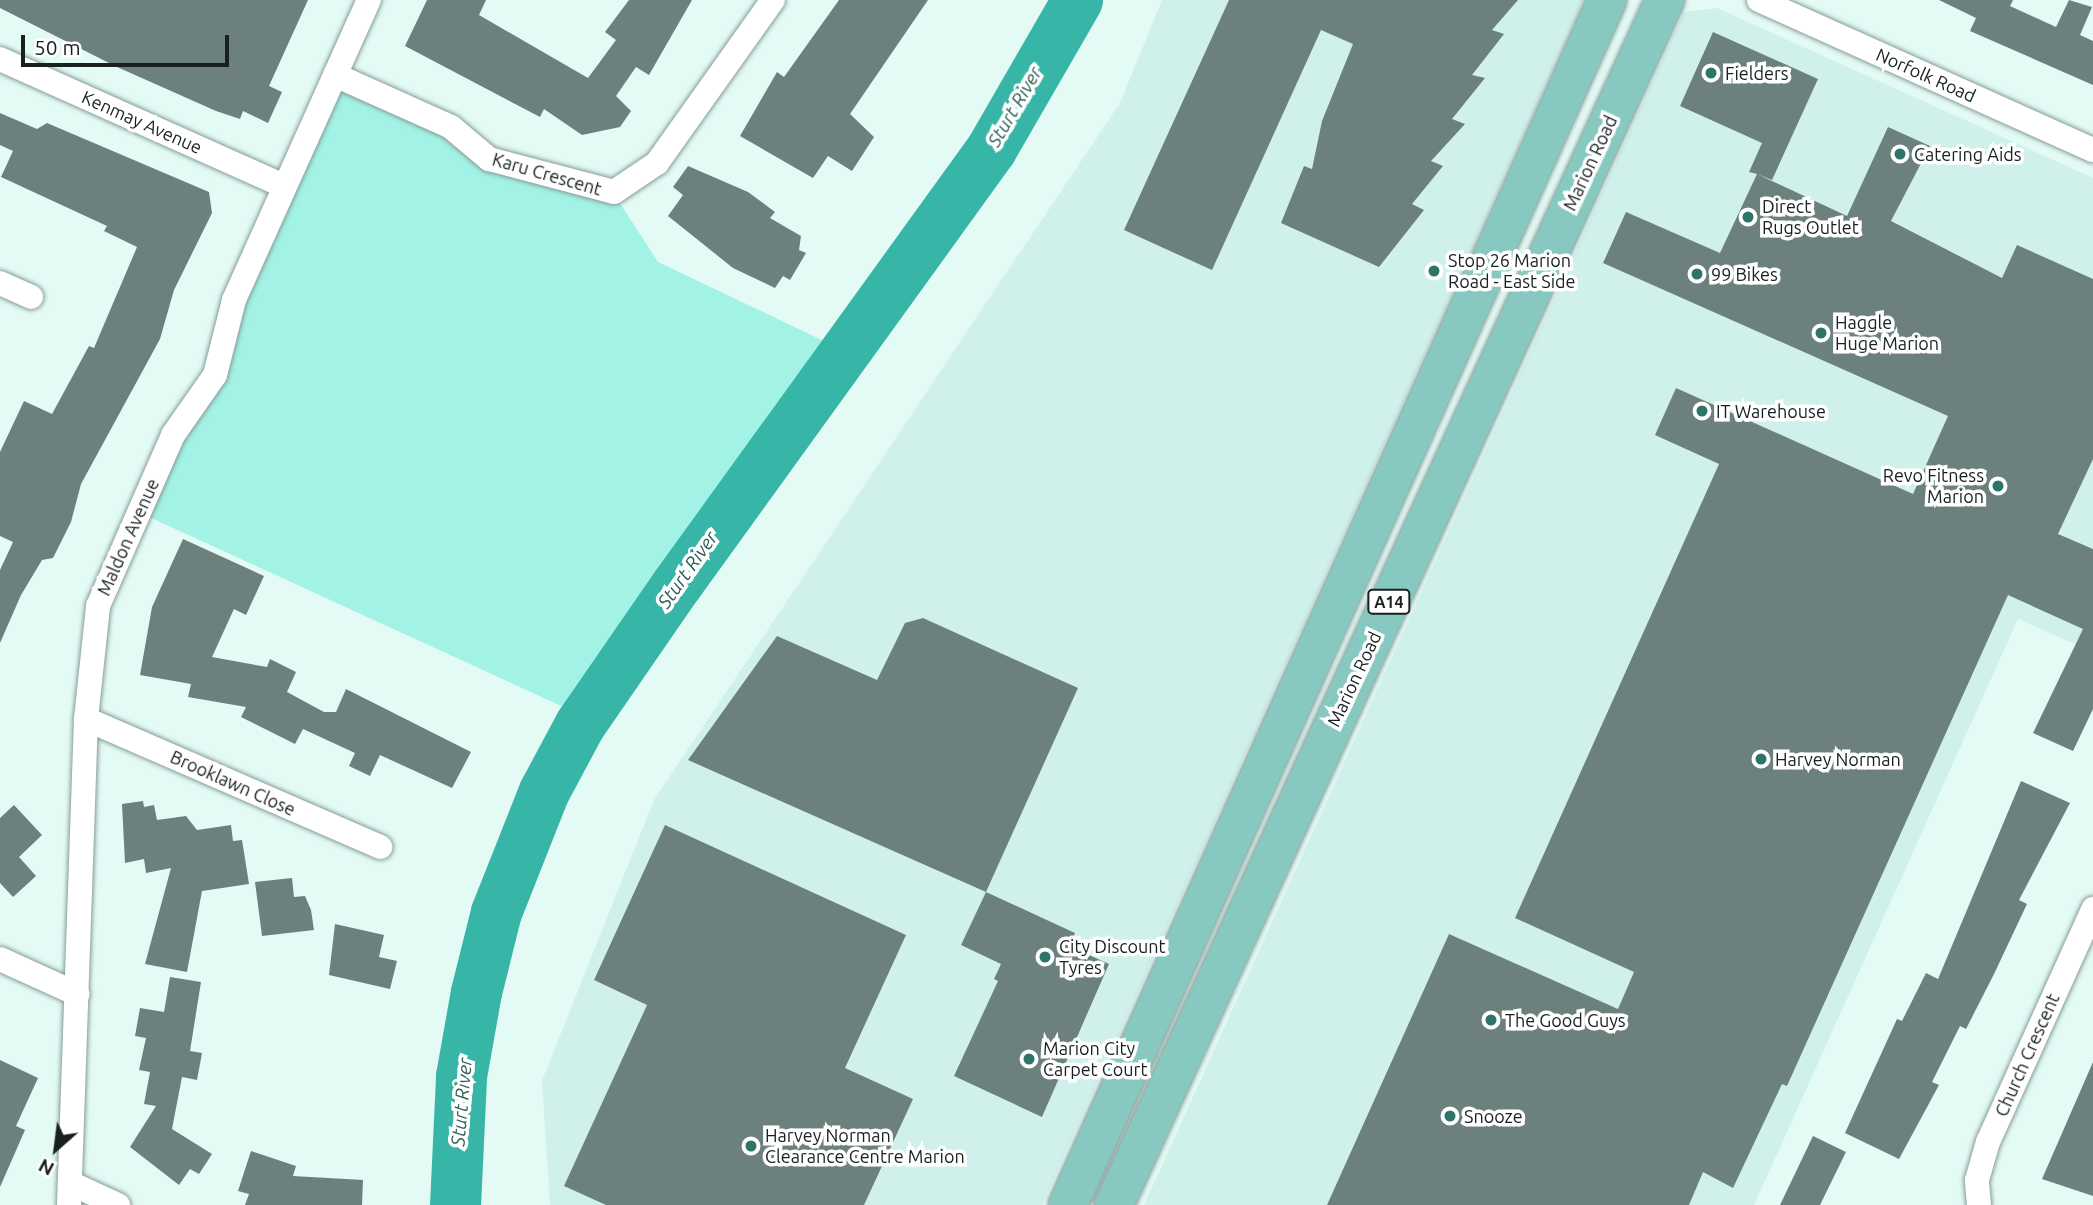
<!DOCTYPE html>
<html>
<head>
<meta charset="utf-8">
<style>
	body { margin:0 }
	#map { position:relative; width:2093px; height:1205px; overflow:hidden; background:#e3faf5; font-family:Ubuntu,sans-serif }
	div>[style] { position:absolute }
	.built>* { inset:0; background:#d0f0eb }
	.green>* { inset:0; background:#a2f2e5 }
	.river>* { height:51px; margin:-25.5px; padding:0 25.5px; transform-origin:25.5px; border-radius:25.5px; background:#37b6a7 }
	.building>* { inset:0; background:#6c817d }
	.roads { filter:drop-shadow(0 0 2px #879c98) drop-shadow(0 0 2px #879c98) }
	.minor>* { height:24px; margin:-12px; padding:0 12px; transform-origin:12px; border-radius:12px; background:#fff }
	.primary>* { height:38px; margin:-19px; padding:0 19px; transform-origin:19px; border-radius:19px; background:#87c9c1 }
	.dots>* { width:19px; height:19px; translate:-50% -50%; box-sizing:border-box; border:4px solid #fff; border-radius:50% }
	span { translate:-50% -50%; white-space:nowrap; text-align:center; line-height:1.15; -webkit-text-stroke:7px #fff; paint-order:stroke }
	.shield-label span { padding:2px 5px; background:#fff; border:2px solid; border-radius:5px; -webkit-text-stroke-width:0 }
	.shield-label { font-size:16px; color:#192120; font-weight:700 }
	.poi-label { font-size:18px; color:#192120 }
	.left { translate:0 -50%; text-align:left }
	.right { translate:-100% -50%; text-align:right }
	.street-label { font-size:18px; color:#192120 }
	.water-label { font-size:19px; color:#2c5f58; font-style:italic }
	.north { position:absolute; left:21px; top:1114px; width:70px; height:70px; -webkit-text-stroke:5px #fff; paint-order:stroke; rotate:208deg; font-size:19px; font-weight:700; line-height:28px; text-align:center; color:#192120 }
	.north::after { content:''; display:block; margin:auto; width:24px; height:32px; background:#192120; clip-path:polygon(50% 0,100% 100%,50% 72%,0 100%) }
	.scale { position:absolute; left:21px; top:35px; width:208px; height:32px; box-sizing:border-box; border:4px solid #192120; border-top:0; padding-left:9px; font-size:21px; line-height:24px; white-space:nowrap; color:#192120; -webkit-text-stroke:5px #fff; paint-order:stroke }
</style>
</head>
<body>
<div id="map">
	<div class="built">
		<i style="clip-path:polygon(1162px 0,1584px 0,1042px 1205px,550px 1205px,542px 1081px,654px 800px,1120px 103px)"></i>
		<i style="clip-path:polygon(1717px 8px,2093px 178px,2093px 652px,2018px 619px,1754px 1205px,1144px 1205px,1684px 12px)"></i>
	</div>
	<div class="green">
		<i style="clip-path:polygon(336px 87px,618px 200px,658px 262px,832px 345px,572px 711px,145px 515px)"></i>
	</div>
	<div class="river">
		<i style="left:455px;top:1205px;width:129px;rotate:-87.3deg"></i>
		<i style="left:461px;top:1076px;width:85px;rotate:-79.9deg"></i>
		<i style="left:476px;top:992px;width:82px;rotate:-76deg"></i>
		<i style="left:496px;top:912px;width:130px;rotate:-68.4deg"></i>
		<i style="left:544px;top:791px;width:76px;rotate:-61.8deg"></i>
		<i style="left:580px;top:724px;width:169px;rotate:-55.4deg"></i>
		<i style="left:676px;top:585px;width:538px;rotate:-54.15deg"></i>
		<i style="left:991px;top:149px;width:172px;rotate:-60deg"></i>
	</div>
	<div class="building">
		<i style="clip-path:polygon(0 0,308px 0,269px 86px,282px 92px,268px 123px,243px 111px,240px 119px,216px 111px,117px 67px,0 8px)"></i>
		<i style="clip-path:polygon(427px 0,486px 0,479px 15px,588px 78px,616px 40px,605px 32px,629px 0,692px 0,649px 75px,636px 67px,616px 96px,631px 111px,620px 127px,582px 135px,544px 109px,540px 117px,405px 46px)"></i>
		<i style="clip-path:polygon(839px 0,928px 0,850px 114px,874px 137px,852px 171px,828px 156px,813px 178px,740px 136px,777px 72px,784px 77px)"></i>
		<i style="clip-path:polygon(1229px 0,1518px 0,1492px 30px,1504px 34px,1472px 75px,1485px 78px,1452px 119px,1465px 124px,1431px 161px,1443px 166px,1412px 204px,1424px 210px,1379px 267px,1281px 223px,1304px 166px,1312px 169px,1322px 121px,1353px 44px,1321px 30px,1212px 270px,1124px 230px)"></i>
		<i style="clip-path:polygon(1939px 0,2013px 0,2010px 6px,2056px 27px,2069px 0,2092px 7px,2080px 35px,2093px 41px,2093px 85px,1970px 31px,1976px 18px)"></i>
		<i style="clip-path:polygon(1713px 32px,1818px 79px,1772px 180px,1757px 174px,1847px 216px,1888px 127px,1930px 146px,1891px 221px,2002px 278px,2017px 245px,2093px 279px,2093px 459px,2058px 534px,2093px 549px,2093px 709px,2073px 751px,2033px 733px,2083px 629px,2008px 595px,1787px 1086px,1782px 1084px,1733px 1188px,1703px 1172px,1689px 1205px,1327px 1205px,1449px 934px,1618px 1009px,1634px 972px,1515px 918px,1719px 464px,1655px 435px,1676px 388px,1913px 494px,1948px 416px,1603px 263px,1626px 212px,1720px 253px,1757px 174px,1749px 172px,1762px 143px,1680px 106px)"></i>
		<i style="clip-path:polygon(0 113px,37px 129px,47px 123px,209px 192px,212px 213px,174px 290px,160px 339px,81px 484px,71px 522px,53px 558px,42px 560px,21px 595px,0 643px,0 570px,13px 542px,0 536px,0 452px,24px 401px,52px 414px,89px 346px,94px 348px,137px 247px,104px 231px,107px 226px,1px 177px,13px 151px,0 145px)"></i>
		<i style="clip-path:polygon(688px 166px,748px 192px,775px 212px,770px 218px,801px 236px,799px 250px,806px 253px,790px 280px,783px 276px,775px 288px,733px 268px,668px 216px,683px 195px,673px 187px)"></i>
		<i style="clip-path:polygon(183px 539px,264px 576px,246px 615px,234px 609px,212px 657px,267px 667px,270px 659px,296px 672px,287px 692px,324px 712px,336px 712px,346px 689px,471px 752px,452px 788px,380px 755px,370px 776px,349px 766px,355px 753px,303px 729px,295px 744px,241px 717px,246px 707px,188px 697px,191px 684px,140px 675px,152px 607px)"></i>
		<i style="clip-path:polygon(923px 618px,1078px 688px,986px 892px,688px 760px,777px 636px,877px 680px,905px 623px)"></i>
		<i style="clip-path:polygon(2021px 781px,2070px 803px,2019px 900px,2027px 904px,1994px 974px,1966px 1029px,1960px 1026px,1932px 1082px,1939px 1085px,1899px 1159px,1845px 1133px,1897px 1019px,1902px 1021px,1926px 973px,1938px 979px)"></i>
		<i style="clip-path:polygon(143px 801px,144px 807px,154px 805px,157px 820px,186px 816px,197px 830px,231px 825px,233px 841px,242px 840px,249px 884px,202px 891px,187px 972px,145px 964px,171px 868px,146px 873px,144px 859px,125px 863px,122px 804px)"></i>
		<i style="clip-path:polygon(14px 805px,42px 835px,19px 857px,36px 876px,13px 897px,0 883px,0 818px)"></i>
		<i style="clip-path:polygon(665px 825px,906px 935px,845px 1068px,913px 1099px,864px 1205px,606px 1205px,564px 1186px,647px 1005px,594px 980px)"></i>
		<i style="clip-path:polygon(292px 878px,294px 897px,305px 896px,311px 910px,314px 930px,262px 936px,255px 882px)"></i>
		<i style="clip-path:polygon(986px 892px,1075px 933px,1069px 946px,1109px 964px,1042px 1117px,954px 1076px,998px 981px,994px 979px,1001px 964px,961px 945px)"></i>
		<i style="clip-path:polygon(335px 924px,384px 935px,379px 957px,397px 961px,390px 989px,329px 975px)"></i>
		<i style="clip-path:polygon(170px 977px,201px 982px,190px 1051px,202px 1053px,197px 1080px,182px 1077px,172px 1129px,212px 1154px,199px 1174px,190px 1169px,179px 1185px,130px 1147px,156px 1106px,144px 1104px,150px 1072px,139px 1070px,146px 1038px,135px 1036px,140px 1008px,164px 1012px)"></i>
		<i style="clip-path:polygon(0 1060px,38px 1078px,16px 1126px,25px 1130px,0 1187px)"></i>
		<i style="clip-path:polygon(2093px 1062px,2093px 1196px,2042px 1179px)"></i>
		<i style="clip-path:polygon(1813px 1136px,1846px 1152px,1820px 1205px,1780px 1205px)"></i>
		<i style="clip-path:polygon(251px 1151px,296px 1166px,293px 1176px,363px 1180px,362px 1205px,245px 1205px,249px 1194px,238px 1191px)"></i>
	</div>
	<div class="roads">
		<div class="minor">
			<i style="left:1759px;top:0;width:366px;rotate:24.2deg"></i>
			<i style="left:0;top:59px;width:311px;rotate:24.1deg"></i>
			<i style="left:335px;top:75px;width:127px;rotate:24.1deg"></i>
			<i style="left:451px;top:127px;width:50px;rotate:40.1deg"></i>
			<i style="left:489px;top:159px;width:129px;rotate:14.8deg"></i>
			<i style="left:614px;top:192px;width:52px;rotate:-34deg"></i>
			<i style="left:657px;top:163px;width:200px;rotate:-54.6deg"></i>
			<i style="left:0;top:283px;width:34px;rotate:24deg"></i>
			<i style="left:86px;top:719px;width:321px;rotate:23.5deg"></i>
			<i style="left:0;top:959px;width:85px;rotate:24.4deg"></i>
			<i style="left:70px;top:1183px;width:53px;rotate:24.6deg"></i>
			<i style="left:69px;top:1205px;width:486px;rotate:-88deg"></i>
			<i style="left:86px;top:719px;width:114px;rotate:-83.9deg"></i>
			<i style="left:98px;top:606px;width:187px;rotate:-66.3deg"></i>
			<i style="left:173px;top:435px;width:73px;rotate:-55deg"></i>
			<i style="left:215px;top:375px;width:77px;rotate:-75.8deg"></i>
			<i style="left:234px;top:300px;width:329px;rotate:-65.8deg"></i>
			<i style="left:1979px;top:1205px;width:25px;rotate:-95deg"></i>
			<i style="left:1977px;top:1180px;width:40px;rotate:-74deg"></i>
			<i style="left:1988px;top:1142px;width:256px;rotate:-65.7deg"></i>
		</div>
		<div class="primary">
			<i style="left:1068px;top:1205px;width:1320px;rotate:-65.9deg"></i>
			<i style="left:1114px;top:1205px;width:1325px;rotate:-65.43deg"></i>
		</div>
	</div>
	<div class="dots">
		<i style="left:1711px;top:73px;background:#2d746a"></i>
		<i style="left:1900px;top:154px;background:#2d746a"></i>
		<i style="left:1748px;top:217px;background:#2d746a"></i>
		<i style="left:1434px;top:271px;background:#2d746a"></i>
		<i style="left:1697px;top:274px;background:#2d746a"></i>
		<i style="left:1821px;top:333px;background:#2d746a"></i>
		<i style="left:1702px;top:411px;background:#2d746a"></i>
		<i style="left:1998px;top:486px;background:#2d746a"></i>
		<i style="left:1761px;top:759px;background:#2d746a"></i>
		<i style="left:1045px;top:957px;background:#2d746a"></i>
		<i style="left:1491px;top:1020px;background:#2d746a"></i>
		<i style="left:1029px;top:1059px;background:#2d746a"></i>
		<i style="left:1450px;top:1116px;background:#2d746a"></i>
		<i style="left:751px;top:1146px;background:#2d746a"></i>
	</div>
	<div class="shield-label">
		<span style="left:1389px;top:602px">A14</span>
	</div>
	<div class="poi-label">
		<span class="left" style="left:1725px;top:73px">Fielders</span>
		<span class="left" style="left:1914px;top:154px">Catering Aids</span>
		<span class="left" style="left:1762px;top:217px">Direct<br>Rugs Outlet</span>
		<span class="left" style="left:1448px;top:271px">Stop 26 Marion<br>Road - East Side</span>
		<span class="left" style="left:1711px;top:274px">99 Bikes</span>
		<span class="left" style="left:1835px;top:333px">Haggle<br>Huge Marion</span>
		<span class="left" style="left:1716px;top:411px">IT Warehouse</span>
		<span class="right" style="left:1984px;top:486px">Revo Fitness<br>Marion</span>
		<span class="left" style="left:1775px;top:759px">Harvey Norman</span>
		<span class="left" style="left:1059px;top:957px">City Discount<br>Tyres</span>
		<span class="left" style="left:1505px;top:1020px">The Good Guys</span>
		<span class="left" style="left:1043px;top:1059px">Marion City<br>Carpet Court</span>
		<span class="left" style="left:1464px;top:1116px">Snooze</span>
		<span class="left" style="left:765px;top:1146px">Harvey Norman<br>Clearance Centre Marion</span>
	</div>
	<div class="street-label">
		<span style="left:1926px;top:75px;rotate:24deg">Norfolk Road</span>
		<span style="left:142px;top:122px;rotate:24deg">Kenmay Avenue</span>
		<span style="left:1590px;top:163px;rotate:-65deg">Marion Road</span>
		<span style="left:547px;top:174px;rotate:16deg">Karu Crescent</span>
		<span style="left:128px;top:537px;rotate:-66deg">Maldon Avenue</span>
		<span style="left:1354px;top:679px;rotate:-65deg">Marion Road</span>
		<span style="left:233px;top:783px;rotate:24deg">Brooklawn Close</span>
		<span style="left:2027px;top:1055px;rotate:-66deg">Church Crescent</span>
	</div>
	<div class="water-label">
		<span style="left:1015px;top:107px;rotate:-60deg">Sturt River</span>
		<span style="left:688px;top:570px;rotate:-55deg">Sturt River</span>
		<span style="left:462px;top:1102px;rotate:-85deg">Sturt River</span>
	</div>
	<div class="north">N</div>
	<div class="scale">50 m</div>
</div>
</body>
</html>
